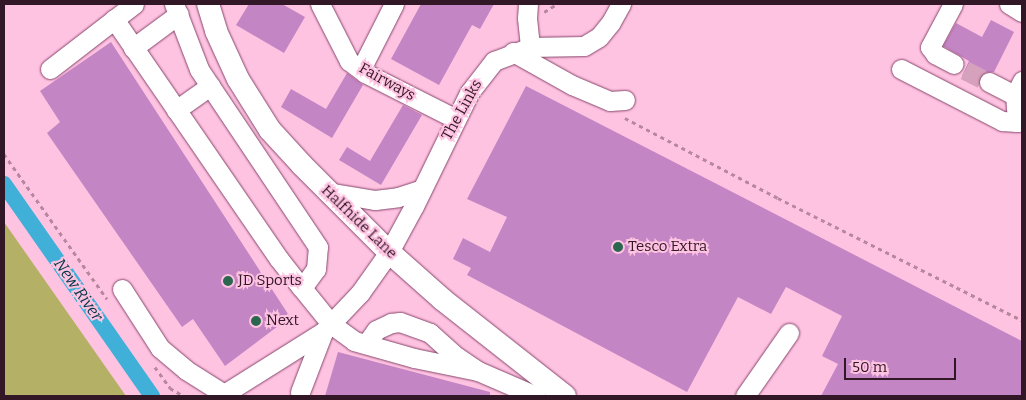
<!DOCTYPE html>
<html>
<head>
<meta charset="utf-8">
<style>
	body { margin:0 }
	#map { position:relative; width:1026px; height:400px; overflow:hidden; background:#ffc3e2; font-family:Bitter,serif }
	div>[style] { position:absolute }
	.green>* { inset:0; background:#b4b065 }
	.canal>* { height:16px; margin:-8px; padding:0 8px; transform-origin:8px; border-radius:8px; background:#40b0d9 }
	.building>* { inset:0; background:#c485c5 }
	.minor-tunnel>* { height:19px; margin-top:-9.5px; transform-origin:0; background:repeating-linear-gradient(90deg,#d6a1bc 0 19px,transparent 0 28px) }
	.path>* { height:2.5px; margin-top:-1.25px; transform-origin:0; background:repeating-linear-gradient(90deg,#b787a0 0 4px,transparent 0 8px) }
	.roads { filter:drop-shadow(0 0 1px #87476c) drop-shadow(0 0 1px #87476c) }
	.minor>* { height:19px; margin:-9.5px; padding:0 9.5px; transform-origin:9.5px; border-radius:9.5px; background:#fff }
	.major>* { height:22px; margin:-11px; padding:0 11px; transform-origin:11px; border-radius:11px; background:#fff }
	.dots>* { width:14px; height:14px; translate:-50% -50%; box-sizing:border-box; border:2px solid #ffc3e2; border-radius:50% }
	span { translate:-50% -50%; white-space:nowrap; text-align:center; line-height:1.15; -webkit-text-stroke:4px #ffc3e2; paint-order:stroke }
	.street-label { font-size:15px; color:#321726 }
	.poi-label { font-size:15px; color:#321726 }
	.left { translate:0 -50%; text-align:left }
	.water-label { font-size:16px; color:#043748; font-style:italic }
	.frame { position:absolute; inset:0; border:5px solid #321726; pointer-events:none }
	.scale { position:absolute; left:844px; top:358px; width:112px; height:22px; box-sizing:border-box; border:2px solid #321726; border-top:0; padding-left:6px; font-size:15px; line-height:18px; white-space:nowrap; color:#321726; -webkit-text-stroke:4px #ffc3e2; paint-order:stroke }
</style>
</head>
<body>
<div id="map">
	<div class="green">
		<i style="clip-path:polygon(4px 222px,126px 396px,4px 396px)"></i>
	</div>
	<div class="canal">
		<i style="left:4px;top:184px;width:259px;rotate:55.1deg"></i>
	</div>
	<div class="building">
		<i style="clip-path:polygon(249px 4px,282px 4px,305px 17px,284px 53px,236px 25px)"></i>
		<i style="clip-path:polygon(421px 4px,494px 4px,480px 29px,472px 25px,439px 85px,391px 59px)"></i>
		<i style="clip-path:polygon(991px 20px,1014px 32px,994px 72px,982px 73px,979px 77px,978px 85px,962px 76px,969px 61px,943px 46px,956px 23px,982px 37px)"></i>
		<i style="clip-path:polygon(111px 42px,290px 317px,225px 366px,193px 319px,182px 327px,47px 133px,60px 122px,40px 91px)"></i>
		<i style="clip-path:polygon(347px 73px,363px 85px,332px 138px,281px 107px,291px 89px,326px 109px)"></i>
		<i style="clip-path:polygon(526px 86px,1022px 341px,1022px 396px,821px 396px,838px 364px,822px 356px,842px 316px,786px 287px,771px 314px,738px 297px,687px 392px,467px 275px,471px 268px,453px 259px,463px 238px,490px 252px,507px 217px,467px 199px)"></i>
		<i style="clip-path:polygon(403px 105px,422px 115px,381px 185px,339px 160px,347px 147px,370px 161px)"></i>
		<i style="clip-path:polygon(338px 352px,490px 392px,490px 396px,325px 396px)"></i>
	</div>
	<div class="minor-tunnel">
		<i style="left:965px;top:70px;width:27px;rotate:27deg"></i>
	</div>
	<div class="path">
		<i style="left:544px;top:12px;width:15px;rotate:-32deg"></i>
		<i style="left:625px;top:118px;width:173px;rotate:27.6deg"></i>
		<i style="left:778px;top:198px;width:273px;rotate:26.6deg"></i>
		<i style="left:4px;top:154px;width:178px;rotate:54.6deg"></i>
		<i style="left:155px;top:367px;width:26px;rotate:54deg"></i>
		<i style="left:170px;top:388px;width:16px;rotate:30deg"></i>
	</div>
	<div class="roads">
		<div class="minor">
			<i style="left:320px;top:4px;width:64px;rotate:63deg"></i>
			<i style="left:349px;top:61px;width:20px;rotate:37deg"></i>
			<i style="left:365px;top:73px;width:102px;rotate:26.8deg"></i>
			<i style="left:528px;top:4px;width:14px;rotate:94deg"></i>
			<i style="left:527px;top:18px;width:29px;rotate:84deg"></i>
			<i style="left:953px;top:4px;width:49px;rotate:118.1deg"></i>
			<i style="left:930px;top:47px;width:9px;rotate:54deg"></i>
			<i style="left:935px;top:54px;width:21px;rotate:28deg"></i>
			<i style="left:1009px;top:4px;width:15px;rotate:32deg"></i>
			<i style="left:114px;top:19px;width:291px;rotate:55.5deg"></i>
			<i style="left:279px;top:259px;width:37px;rotate:52deg"></i>
			<i style="left:302px;top:288px;width:24px;rotate:-54deg"></i>
			<i style="left:316px;top:269px;width:22px;rotate:-85deg"></i>
			<i style="left:318px;top:247px;width:214px;rotate:-123.8deg"></i>
			<i style="left:199px;top:69px;width:70px;rotate:-111deg"></i>
			<i style="left:133px;top:48px;width:57px;rotate:-36.5deg"></i>
			<i style="left:513px;top:52px;width:68px;rotate:29.2deg"></i>
			<i style="left:572px;top:85px;width:41px;rotate:22.8deg"></i>
			<i style="left:610px;top:101px;width:15px;rotate:-4deg"></i>
			<i style="left:50px;top:69px;width:106px;rotate:-37.7deg"></i>
			<i style="left:361px;top:69px;width:73px;rotate:-63.1deg"></i>
			<i style="left:901px;top:69px;width:114px;rotate:27.2deg"></i>
			<i style="left:1002px;top:121px;width:15px;rotate:4deg"></i>
			<i style="left:1017px;top:122px;width:6px;rotate:-31deg"></i>
			<i style="left:989px;top:82px;width:29px;rotate:27deg"></i>
			<i style="left:176px;top:110px;width:42px;rotate:-35.2deg"></i>
			<i style="left:1017px;top:122px;width:27px;rotate:-94deg"></i>
			<i style="left:1015px;top:95px;width:16px;rotate:-63deg"></i>
			<i style="left:327px;top:192px;width:49px;rotate:9.5deg"></i>
			<i style="left:375px;top:200px;width:23px;rotate:-7deg"></i>
			<i style="left:398px;top:197px;width:25px;rotate:-18deg"></i>
			<i style="left:302px;top:288px;width:46px;rotate:51.1deg"></i>
			<i style="left:331px;top:324px;width:29px;rotate:36deg"></i>
			<i style="left:354px;top:341px;width:62px;rotate:15.8deg"></i>
			<i style="left:414px;top:358px;width:65px;rotate:11.5deg"></i>
			<i style="left:122px;top:289px;width:70px;rotate:57.2deg"></i>
			<i style="left:160px;top:348px;width:34px;rotate:40deg"></i>
			<i style="left:186px;top:370px;width:45px;rotate:32.3deg"></i>
			<i style="left:224px;top:394px;width:117px;rotate:-32.1deg"></i>
			<i style="left:323px;top:332px;width:54px;rotate:-46.5deg"></i>
			<i style="left:360px;top:293px;width:50px;rotate:-54.7deg"></i>
			<i style="left:389px;top:252px;width:52px;rotate:-61.5deg"></i>
			<i style="left:414px;top:206px;width:126px;rotate:-64deg"></i>
			<i style="left:469px;top:93px;width:41px;rotate:-52deg"></i>
			<i style="left:494px;top:61px;width:39px;rotate:-21deg"></i>
			<i style="left:530px;top:47px;width:54px;rotate:-1.1deg"></i>
			<i style="left:584px;top:46px;width:17px;rotate:-31deg"></i>
			<i style="left:599px;top:37px;width:19px;rotate:-51deg"></i>
			<i style="left:611px;top:22px;width:21px;rotate:-61deg"></i>
			<i style="left:366px;top:344px;width:17px;rotate:-54deg"></i>
			<i style="left:376px;top:330px;width:17px;rotate:-25deg"></i>
			<i style="left:391px;top:323px;width:9px;rotate:-6deg"></i>
			<i style="left:400px;top:322px;width:32px;rotate:20deg"></i>
			<i style="left:430px;top:333px;width:36px;rotate:42deg"></i>
			<i style="left:457px;top:357px;width:25px;rotate:34deg"></i>
			<i style="left:478px;top:371px;width:63px;rotate:23.3deg"></i>
			<i style="left:300px;top:392px;width:64px;rotate:-69deg"></i>
			<i style="left:745px;top:396px;width:77px;rotate:-55.1deg"></i>
		</div>
		<div class="major">
			<i style="left:208px;top:4px;width:28px;rotate:73deg"></i>
			<i style="left:216px;top:31px;width:53px;rotate:65.4deg"></i>
			<i style="left:238px;top:79px;width:60px;rotate:57.9deg"></i>
			<i style="left:270px;top:130px;width:47px;rotate:47.6deg"></i>
			<i style="left:302px;top:165px;width:123px;rotate:45deg"></i>
			<i style="left:389px;top:252px;width:72px;rotate:41.6deg"></i>
			<i style="left:443px;top:300px;width:155px;rotate:38.2deg"></i>
		</div>
	</div>
	<div class="dots">
		<i style="left:618px;top:247px;background:#2a6650"></i>
		<i style="left:228px;top:281px;background:#2a6650"></i>
		<i style="left:256px;top:321px;background:#2a6650"></i>
	</div>
	<div class="street-label">
		<span style="left:387px;top:82px;rotate:29deg">Fairways</span>
		<span style="left:462px;top:110px;rotate:-61deg">The Links</span>
		<span style="left:359px;top:222px;rotate:44deg">Halfhide Lane</span>
	</div>
	<div class="poi-label">
		<span class="left" style="left:628px;top:247px">Tesco Extra</span>
		<span class="left" style="left:238px;top:281px">JD Sports</span>
		<span class="left" style="left:266px;top:321px">Next</span>
	</div>
	<div class="water-label">
		<span style="left:78px;top:290px;rotate:55deg">New River</span>
	</div>
	<div class="frame"></div>
	<div class="scale">50 m</div>
</div>
</body>
</html>
